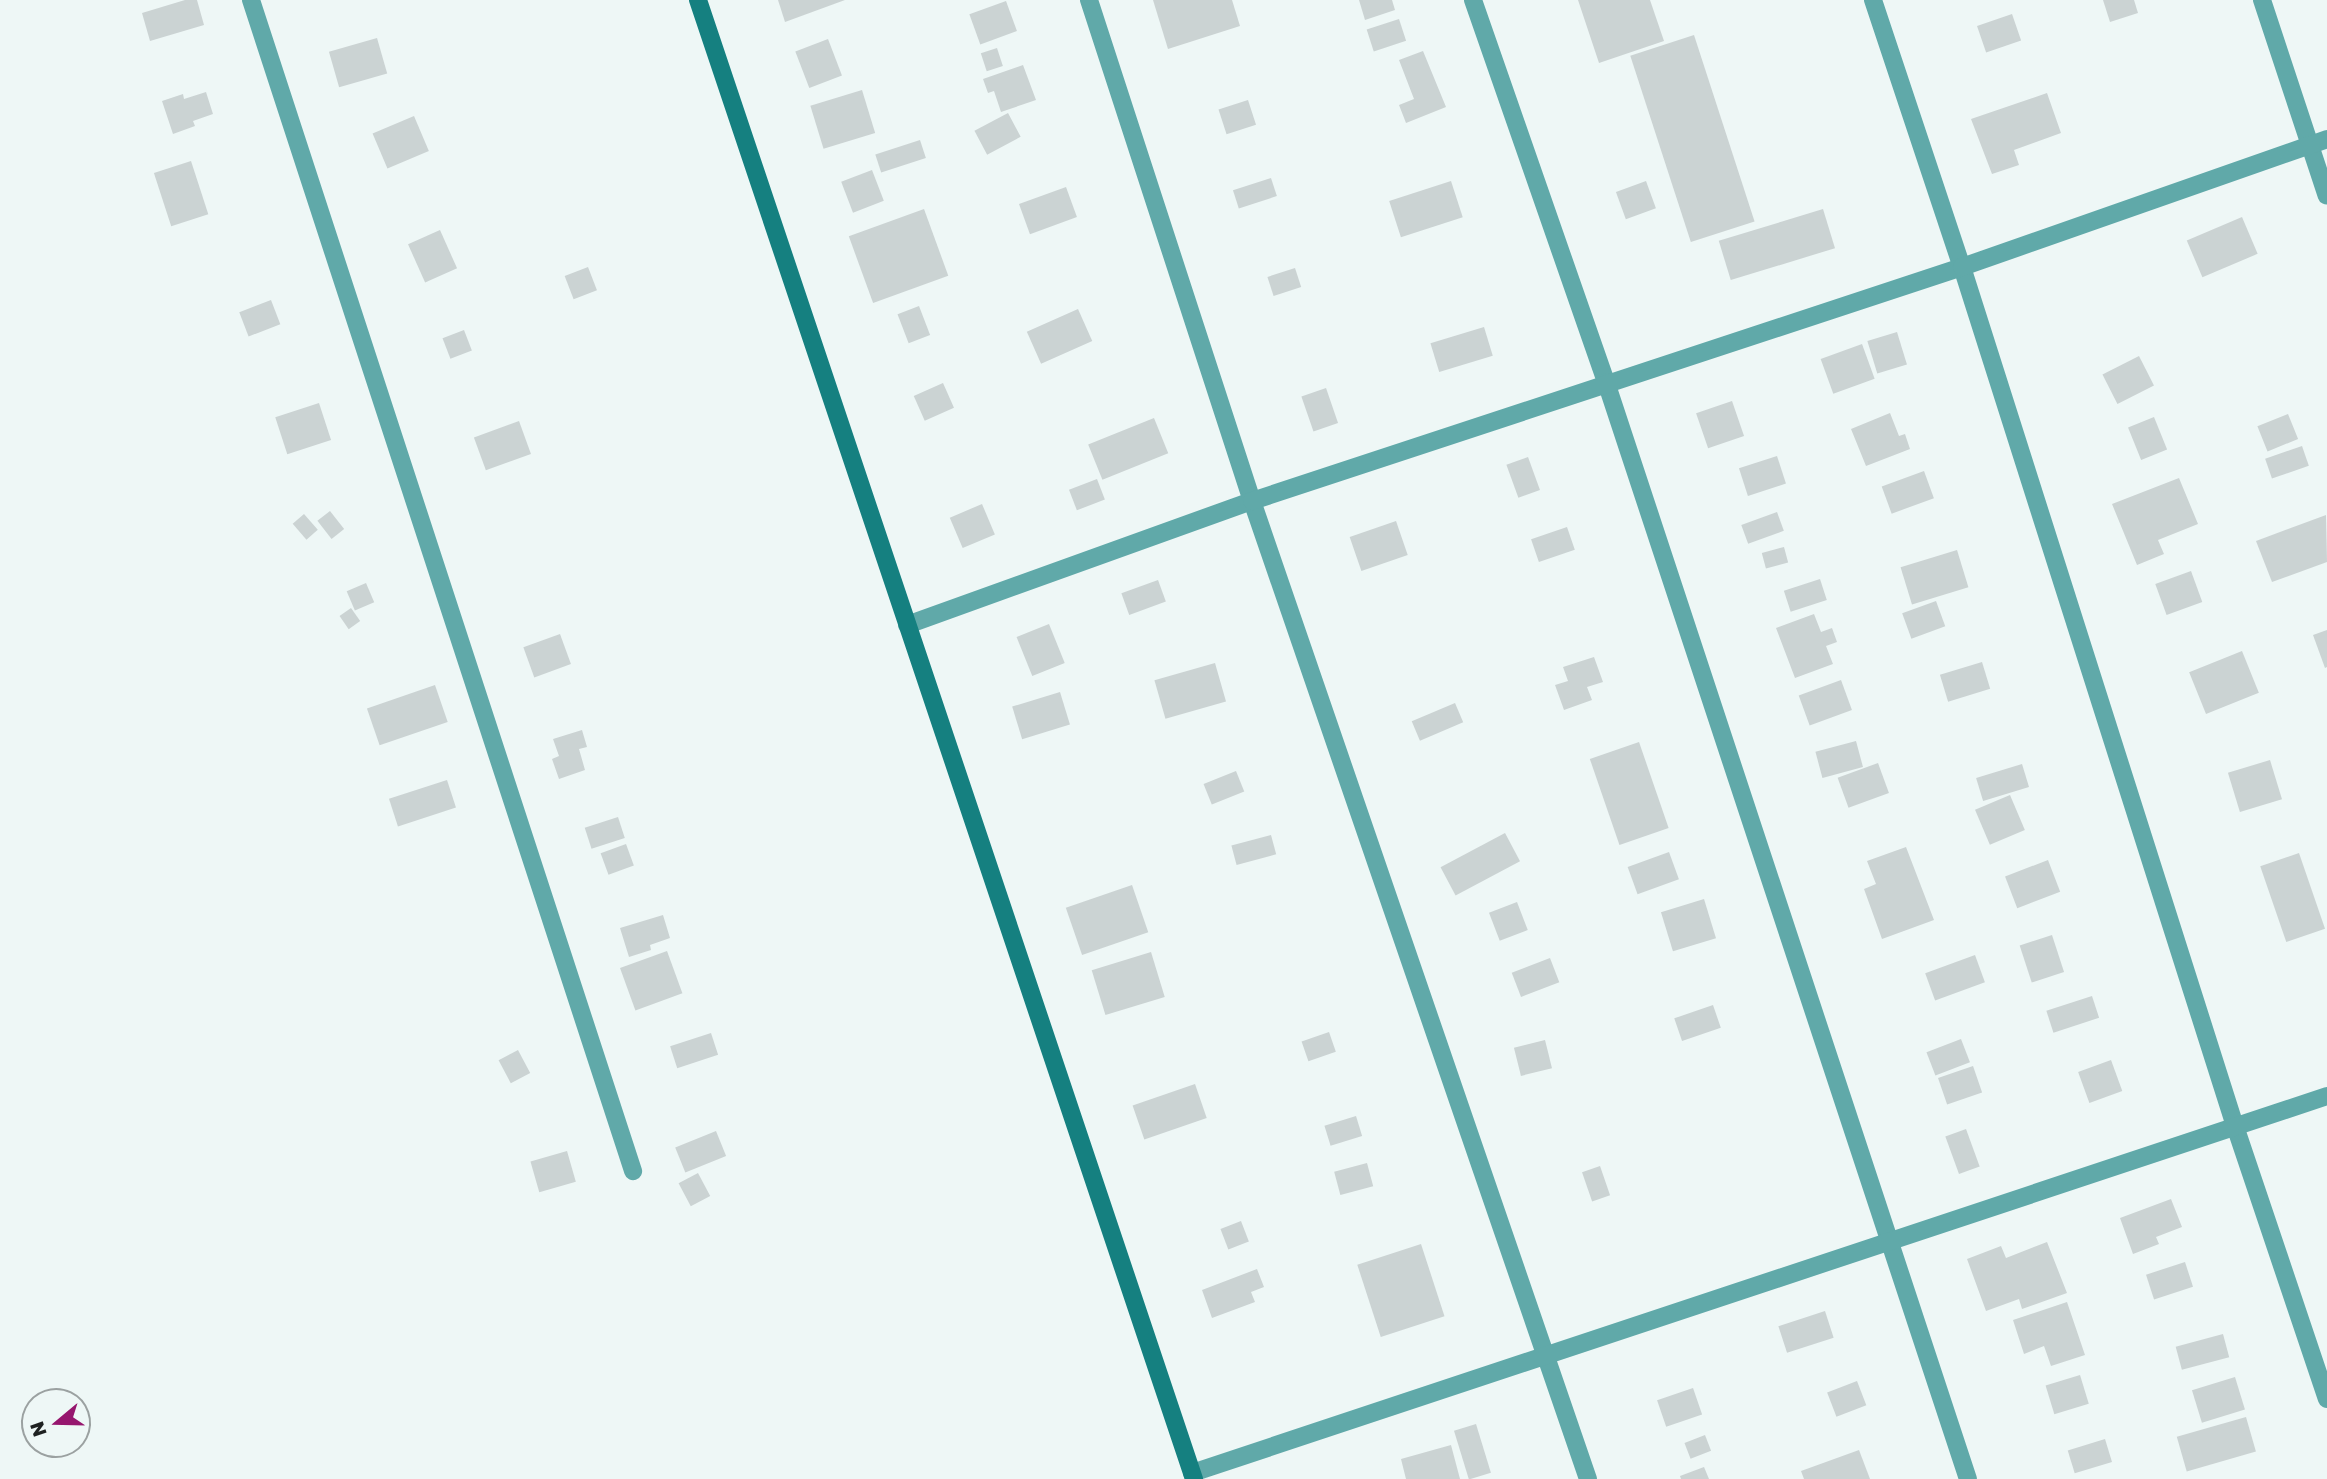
<!DOCTYPE html>
<html>
<head>
<meta charset="utf-8">
<style>
	body { margin:0 }
	#map { position:relative; width:2327px; height:1479px; overflow:hidden; background:#eef7f6; font-family:"Golos Text",sans-serif }
	div>[style] { position:absolute }
	.building>* { inset:0; background:#cbd3d3; transform-origin:0 0 }
	.street>* { height:18px; margin:-9px; padding:0 9px; transform-origin:9px; border-radius:9px; background:#60a9a9 }
	.secondary>* { height:18px; margin:-9px; padding:0 9px; transform-origin:9px; border-radius:9px; background:#158080 }
	span { translate:-50% -50%; white-space:nowrap; text-align:center; line-height:1.15; -webkit-text-stroke:6px #eef7f6; paint-order:stroke }
	.north { position:absolute; left:21px; top:1388px; width:70px; height:70px; box-sizing:border-box; background:#eef7f6; border:2px solid #9ba1a1; border-radius:50%; rotate:251deg; font-size:19px; font-weight:700; line-height:28px; text-align:center; color:#1e2121 }
	.north::after { content:''; display:block; margin:auto; width:24px; height:32px; background:#96166e; clip-path:polygon(50% 0,100% 100%,50% 72%,0 100%) }
</style>
</head>
<body>
<div id="map">
	<div class="building">
		<i style="clip-path:polygon(185px 0,197px 0,204px 25px,150px 41px,142px 13px)"></i>
		<i style="clip-path:polygon(778px 0,845px 0,785px 22px)"></i>
		<i style="clip-path:polygon(1153px 0,1232px 0,1240px 26px,1168px 49px)"></i>
		<i style="clip-path:polygon(1359px 0,1392px 0,1395px 10px,1365px 20px)"></i>
		<i style="clip-path:polygon(1578px 0,1650px 0,1664px 41px,1599px 63px)"></i>
		<i style="clip-path:polygon(2103px 0,2134px 0,2138px 13px,2110px 22px)"></i>
		<i style="left:1006px;top:1px;width:32px;height:39px;rotate:70deg"></i>
		<i style="left:2012px;top:14px;width:28px;height:37px;rotate:71deg"></i>
		<i style="left:1399px;top:19px;width:23px;height:34px;rotate:72deg"></i>
		<i style="left:1694px;top:35px;width:196px;height:67px;rotate:72deg"></i>
		<i style="left:377px;top:38px;width:37px;height:50px;rotate:74deg"></i>
		<i style="left:828px;top:39px;width:39px;height:35px;rotate:69deg"></i>
		<i style="left:997px;top:48px;width:19px;height:17px;rotate:72deg"></i>
		<i style="clip-path:polygon(1423px 51px,1446px 107px,1406px 123px,1399px 105px,1414px 99px,1399px 60px)"></i>
		<i style="clip-path:polygon(1023px 65px,1036px 100px,1001px 112px,994px 91px,988px 93px,983px 79px)"></i>
		<i style="left:862px;top:90px;width:45px;height:54px;rotate:73deg"></i>
		<i style="clip-path:polygon(206px 92px,213px 114px,193px 121px,195px 126px,173px 134px,162px 101px,183px 94px,184px 99px)"></i>
		<i style="clip-path:polygon(2047px 93px,2061px 133px,2014px 150px,2019px 165px,1992px 174px,1971px 119px)"></i>
		<i style="left:1248px;top:100px;width:26px;height:31px;rotate:72deg"></i>
		<i style="left:1008px;top:113px;width:27px;height:38px;rotate:62deg"></i>
		<i style="left:414px;top:116px;width:38px;height:45px;rotate:67deg"></i>
		<i style="left:920px;top:140px;width:19px;height:47px;rotate:72deg"></i>
		<i style="left:191px;top:161px;width:56px;height:39px;rotate:72deg"></i>
		<i style="left:872px;top:170px;width:33px;height:33px;rotate:69deg"></i>
		<i style="left:1271px;top:178px;width:19px;height:40px;rotate:72deg"></i>
		<i style="left:1451px;top:181px;width:38px;height:65px;rotate:72deg"></i>
		<i style="left:1646px;top:181px;width:29px;height:32px;rotate:70deg"></i>
		<i style="left:1066px;top:187px;width:32px;height:50px;rotate:70deg"></i>
		<i style="left:924px;top:209px;width:71px;height:80px;rotate:70deg"></i>
		<i style="left:1823px;top:209px;width:41px;height:109px;rotate:73deg"></i>
		<i style="left:2242px;top:217px;width:40px;height:60px;rotate:67deg"></i>
		<i style="left:440px;top:230px;width:42px;height:35px;rotate:66deg"></i>
		<i style="left:588px;top:267px;width:25px;height:25px;rotate:69deg"></i>
		<i style="left:1295px;top:268px;width:20px;height:29px;rotate:72deg"></i>
		<i style="left:271px;top:300px;width:26px;height:34px;rotate:69deg"></i>
		<i style="left:919px;top:306px;width:31px;height:23px;rotate:69deg"></i>
		<i style="left:1078px;top:309px;width:35px;height:56px;rotate:66deg"></i>
		<i style="left:1484px;top:327px;width:30px;height:56px;rotate:73deg"></i>
		<i style="left:464px;top:330px;width:22px;height:23px;rotate:69deg"></i>
		<i style="left:1897px;top:332px;width:34px;height:31px;rotate:73deg"></i>
		<i style="left:1862px;top:344px;width:37px;height:44px;rotate:70deg"></i>
		<i style="left:2139px;top:356px;width:33px;height:41px;rotate:63deg"></i>
		<i style="left:943px;top:383px;width:27px;height:32px;rotate:66deg"></i>
		<i style="left:1326px;top:388px;width:37px;height:26px;rotate:71deg"></i>
		<i style="left:1732px;top:401px;width:37px;height:38px;rotate:71deg"></i>
		<i style="left:319px;top:403px;width:39px;height:46px;rotate:72deg"></i>
		<i style="clip-path:polygon(1890px 413px,1899px 436px,1905px 434px,1910px 449px,1866px 466px,1851px 429px)"></i>
		<i style="left:2288px;top:414px;width:27px;height:33px;rotate:68deg"></i>
		<i style="left:2154px;top:417px;width:35px;height:28px;rotate:68deg"></i>
		<i style="left:1154px;top:418px;width:38px;height:71px;rotate:68deg"></i>
		<i style="left:519px;top:421px;width:35px;height:48px;rotate:70deg"></i>
		<i style="left:2302px;top:446px;width:21px;height:39px;rotate:71deg"></i>
		<i style="left:1777px;top:456px;width:29px;height:40px;rotate:72deg"></i>
		<i style="left:1528px;top:457px;width:35px;height:23px;rotate:70deg"></i>
		<i style="left:1924px;top:471px;width:29px;height:45px;rotate:70deg"></i>
		<i style="clip-path:polygon(2179px 478px,2198px 524px,2158px 540px,2164px 554px,2137px 565px,2112px 504px)"></i>
		<i style="left:1097px;top:479px;width:22px;height:30px;rotate:69deg"></i>
		<i style="left:982px;top:504px;width:33px;height:35px;rotate:67deg"></i>
		<i style="left:330px;top:511px;width:23px;height:16px;rotate:52deg"></i>
		<i style="left:1777px;top:512px;width:20px;height:38px;rotate:70deg"></i>
		<i style="left:304px;top:514px;width:21px;height:15px;rotate:49deg"></i>
		<i style="clip-path:polygon(2326px 515px,2327px 562px,2272px 582px,2256px 541px)"></i>
		<i style="left:1396px;top:521px;width:36px;height:49px;rotate:71deg"></i>
		<i style="left:1567px;top:527px;width:24px;height:38px;rotate:71deg"></i>
		<i style="left:1784px;top:547px;width:16px;height:23px;rotate:75deg"></i>
		<i style="left:1957px;top:550px;width:39px;height:59px;rotate:73deg"></i>
		<i style="left:2191px;top:571px;width:33px;height:38px;rotate:70deg"></i>
		<i style="left:1820px;top:579px;width:22px;height:38px;rotate:72deg"></i>
		<i style="left:1158px;top:580px;width:23px;height:39px;rotate:70deg"></i>
		<i style="left:366px;top:583px;width:21px;height:21px;rotate:67deg"></i>
		<i style="left:1936px;top:601px;width:27px;height:36px;rotate:70deg"></i>
		<i style="left:351px;top:608px;width:16px;height:14px;rotate:55deg"></i>
		<i style="clip-path:polygon(1814px 614px,1821px 632px,1832px 628px,1837px 642px,1826px 646px,1833px 664px,1795px 678px,1776px 628px)"></i>
		<i style="left:1049px;top:624px;width:42px;height:35px;rotate:68deg"></i>
		<i style="clip-path:polygon(2327px 630px,2327px 667px,2325px 668px,2313px 635px)"></i>
		<i style="left:560px;top:634px;width:32px;height:39px;rotate:70deg"></i>
		<i style="left:2242px;top:651px;width:45px;height:57px;rotate:68deg"></i>
		<i style="clip-path:polygon(1594px 657px,1603px 682px,1587px 687px,1592px 700px,1564px 710px,1555px 685px,1568px 681px,1563px 667px)"></i>
		<i style="left:1982px;top:662px;width:28px;height:44px;rotate:73deg"></i>
		<i style="left:1215px;top:663px;width:40px;height:63px;rotate:74deg"></i>
		<i style="left:1841px;top:680px;width:32px;height:45px;rotate:70deg"></i>
		<i style="left:435px;top:685px;width:39px;height:72px;rotate:71deg"></i>
		<i style="left:1060px;top:692px;width:34px;height:50px;rotate:73deg"></i>
		<i style="left:1455px;top:703px;width:21px;height:47px;rotate:67deg"></i>
		<i style="clip-path:polygon(582px 730px,587px 747px,579px 749px,585px 770px,559px 779px,552px 759px,559px 756px,553px 739px)"></i>
		<i style="left:1856px;top:741px;width:27px;height:42px;rotate:75deg"></i>
		<i style="left:1639px;top:742px;width:91px;height:52px;rotate:71deg"></i>
		<i style="left:2270px;top:760px;width:41px;height:44px;rotate:73deg"></i>
		<i style="left:1878px;top:763px;width:32px;height:43px;rotate:70deg"></i>
		<i style="left:2022px;top:764px;width:24px;height:48px;rotate:73deg"></i>
		<i style="left:1236px;top:771px;width:22px;height:35px;rotate:68deg"></i>
		<i style="left:447px;top:780px;width:29px;height:61px;rotate:72deg"></i>
		<i style="left:2010px;top:795px;width:38px;height:38px;rotate:67deg"></i>
		<i style="left:618px;top:817px;width:22px;height:35px;rotate:72deg"></i>
		<i style="left:1505px;top:833px;width:32px;height:73px;rotate:62deg"></i>
		<i style="left:1271px;top:835px;width:20px;height:41px;rotate:75deg"></i>
		<i style="left:626px;top:844px;width:23px;height:27px;rotate:70deg"></i>
		<i style="clip-path:polygon(1906px 847px,1934px 920px,1882px 939px,1864px 889px,1876px 884px,1867px 861px)"></i>
		<i style="left:1669px;top:852px;width:29px;height:44px;rotate:70deg"></i>
		<i style="left:2299px;top:853px;width:80px;height:41px;rotate:71deg"></i>
		<i style="left:2048px;top:860px;width:34px;height:46px;rotate:69deg"></i>
		<i style="left:1132px;top:885px;width:50px;height:70px;rotate:71deg"></i>
		<i style="left:1704px;top:899px;width:41px;height:45px;rotate:73deg"></i>
		<i style="left:1517px;top:902px;width:30px;height:30px;rotate:69deg"></i>
		<i style="clip-path:polygon(663px 915px,670px 938px,650px 945px,651px 950px,629px 957px,620px 928px)"></i>
		<i style="left:2052px;top:935px;width:39px;height:34px;rotate:72deg"></i>
		<i style="left:667px;top:951px;width:45px;height:50px;rotate:70deg"></i>
		<i style="left:1151px;top:952px;width:47px;height:62px;rotate:73deg"></i>
		<i style="left:1975px;top:955px;width:29px;height:53px;rotate:70deg"></i>
		<i style="left:1550px;top:958px;width:26px;height:41px;rotate:69deg"></i>
		<i style="left:2092px;top:996px;width:23px;height:48px;rotate:72deg"></i>
		<i style="left:1713px;top:1005px;width:24px;height:41px;rotate:71deg"></i>
		<i style="left:1329px;top:1032px;width:21px;height:29px;rotate:71deg"></i>
		<i style="left:711px;top:1033px;width:23px;height:43px;rotate:72deg"></i>
		<i style="left:1961px;top:1039px;width:25px;height:37px;rotate:69deg"></i>
		<i style="left:1545px;top:1040px;width:29px;height:32px;rotate:76deg"></i>
		<i style="left:518px;top:1050px;width:26px;height:22px;rotate:62deg"></i>
		<i style="left:2111px;top:1060px;width:33px;height:35px;rotate:70deg"></i>
		<i style="left:1973px;top:1066px;width:28px;height:37px;rotate:71deg"></i>
		<i style="left:1195px;top:1084px;width:36px;height:66px;rotate:71deg"></i>
		<i style="left:1356px;top:1116px;width:21px;height:33px;rotate:73deg"></i>
		<i style="left:1966px;top:1129px;width:40px;height:22px;rotate:70deg"></i>
		<i style="left:716px;top:1131px;width:27px;height:44px;rotate:68deg"></i>
		<i style="left:567px;top:1151px;width:32px;height:38px;rotate:74deg"></i>
		<i style="left:1367px;top:1163px;width:24px;height:34px;rotate:75deg"></i>
		<i style="left:1600px;top:1166px;width:31px;height:19px;rotate:71deg"></i>
		<i style="left:698px;top:1173px;width:26px;height:22px;rotate:62deg"></i>
		<i style="clip-path:polygon(2171px 1199px,2182px 1227px,2156px 1237px,2159px 1244px,2133px 1254px,2120px 1218px)"></i>
		<i style="left:1241px;top:1221px;width:22px;height:22px;rotate:69deg"></i>
		<i style="clip-path:polygon(2047px 1242px,2067px 1293px,2022px 1309px,2019px 1299px,1986px 1311px,1967px 1259px,2001px 1246px,2006px 1258px)"></i>
		<i style="left:1421px;top:1244px;width:76px;height:67px;rotate:72deg"></i>
		<i style="left:2185px;top:1262px;width:26px;height:41px;rotate:72deg"></i>
		<i style="clip-path:polygon(1257px 1269px,1264px 1287px,1251px 1292px,1255px 1302px,1212px 1318px,1202px 1290px)"></i>
		<i style="clip-path:polygon(2067px 1302px,2085px 1355px,2051px 1366px,2044px 1346px,2024px 1354px,2013px 1320px)"></i>
		<i style="left:1825px;top:1311px;width:28px;height:49px;rotate:72deg"></i>
		<i style="left:2223px;top:1334px;width:24px;height:49px;rotate:75deg"></i>
		<i style="left:2080px;top:1375px;width:30px;height:36px;rotate:73deg"></i>
		<i style="left:2235px;top:1377px;width:34px;height:45px;rotate:73deg"></i>
		<i style="left:1857px;top:1381px;width:26px;height:32px;rotate:69deg"></i>
		<i style="left:1693px;top:1388px;width:28px;height:38px;rotate:71deg"></i>
		<i style="left:2246px;top:1417px;width:36px;height:72px;rotate:74deg"></i>
		<i style="left:1476px;top:1424px;width:51px;height:23px;rotate:73deg"></i>
		<i style="left:1705px;top:1435px;width:17px;height:22px;rotate:69deg"></i>
		<i style="left:2105px;top:1439px;width:24px;height:39px;rotate:73deg"></i>
		<i style="clip-path:polygon(1451px 1445px,1460px 1479px,1406px 1479px,1401px 1459px)"></i>
		<i style="clip-path:polygon(1859px 1450px,1870px 1479px,1804px 1479px,1801px 1471px)"></i>
		<i style="clip-path:polygon(1704px 1467px,1709px 1479px,1681px 1479px,1680px 1476px)"></i>
	</div>
	<div class="street">
		<i style="left:251px;top:0;width:1232px;rotate:71.93deg"></i>
		<i style="left:1089px;top:0;width:527px;rotate:71.98deg"></i>
		<i style="left:1252px;top:501px;width:1034px;rotate:71.04deg"></i>
		<i style="left:1473px;top:0;width:404px;rotate:70.8deg"></i>
		<i style="left:1606px;top:382px;width:1155px;rotate:71.74deg"></i>
		<i style="left:1873px;top:0;width:281px;rotate:71.6deg"></i>
		<i style="left:1962px;top:267px;width:901px;rotate:72.37deg"></i>
		<i style="left:2235px;top:1126px;width:288px;rotate:71.4deg"></i>
		<i style="left:2262px;top:0;width:206px;rotate:71.7deg"></i>
		<i style="left:907px;top:625px;width:367px;rotate:-19.8deg"></i>
		<i style="left:1252px;top:501px;width:748px;rotate:-18.24deg"></i>
		<i style="left:1962px;top:267px;width:387px;rotate:-19.3deg"></i>
		<i style="left:1192px;top:1473px;width:1196px;rotate:-18.37deg"></i>
	</div>
	<div class="secondary">
		<i style="left:698px;top:0;width:1560px;rotate:71.46deg"></i>
	</div>
	<div class="north">N</div>
</div>
</body>
</html>
